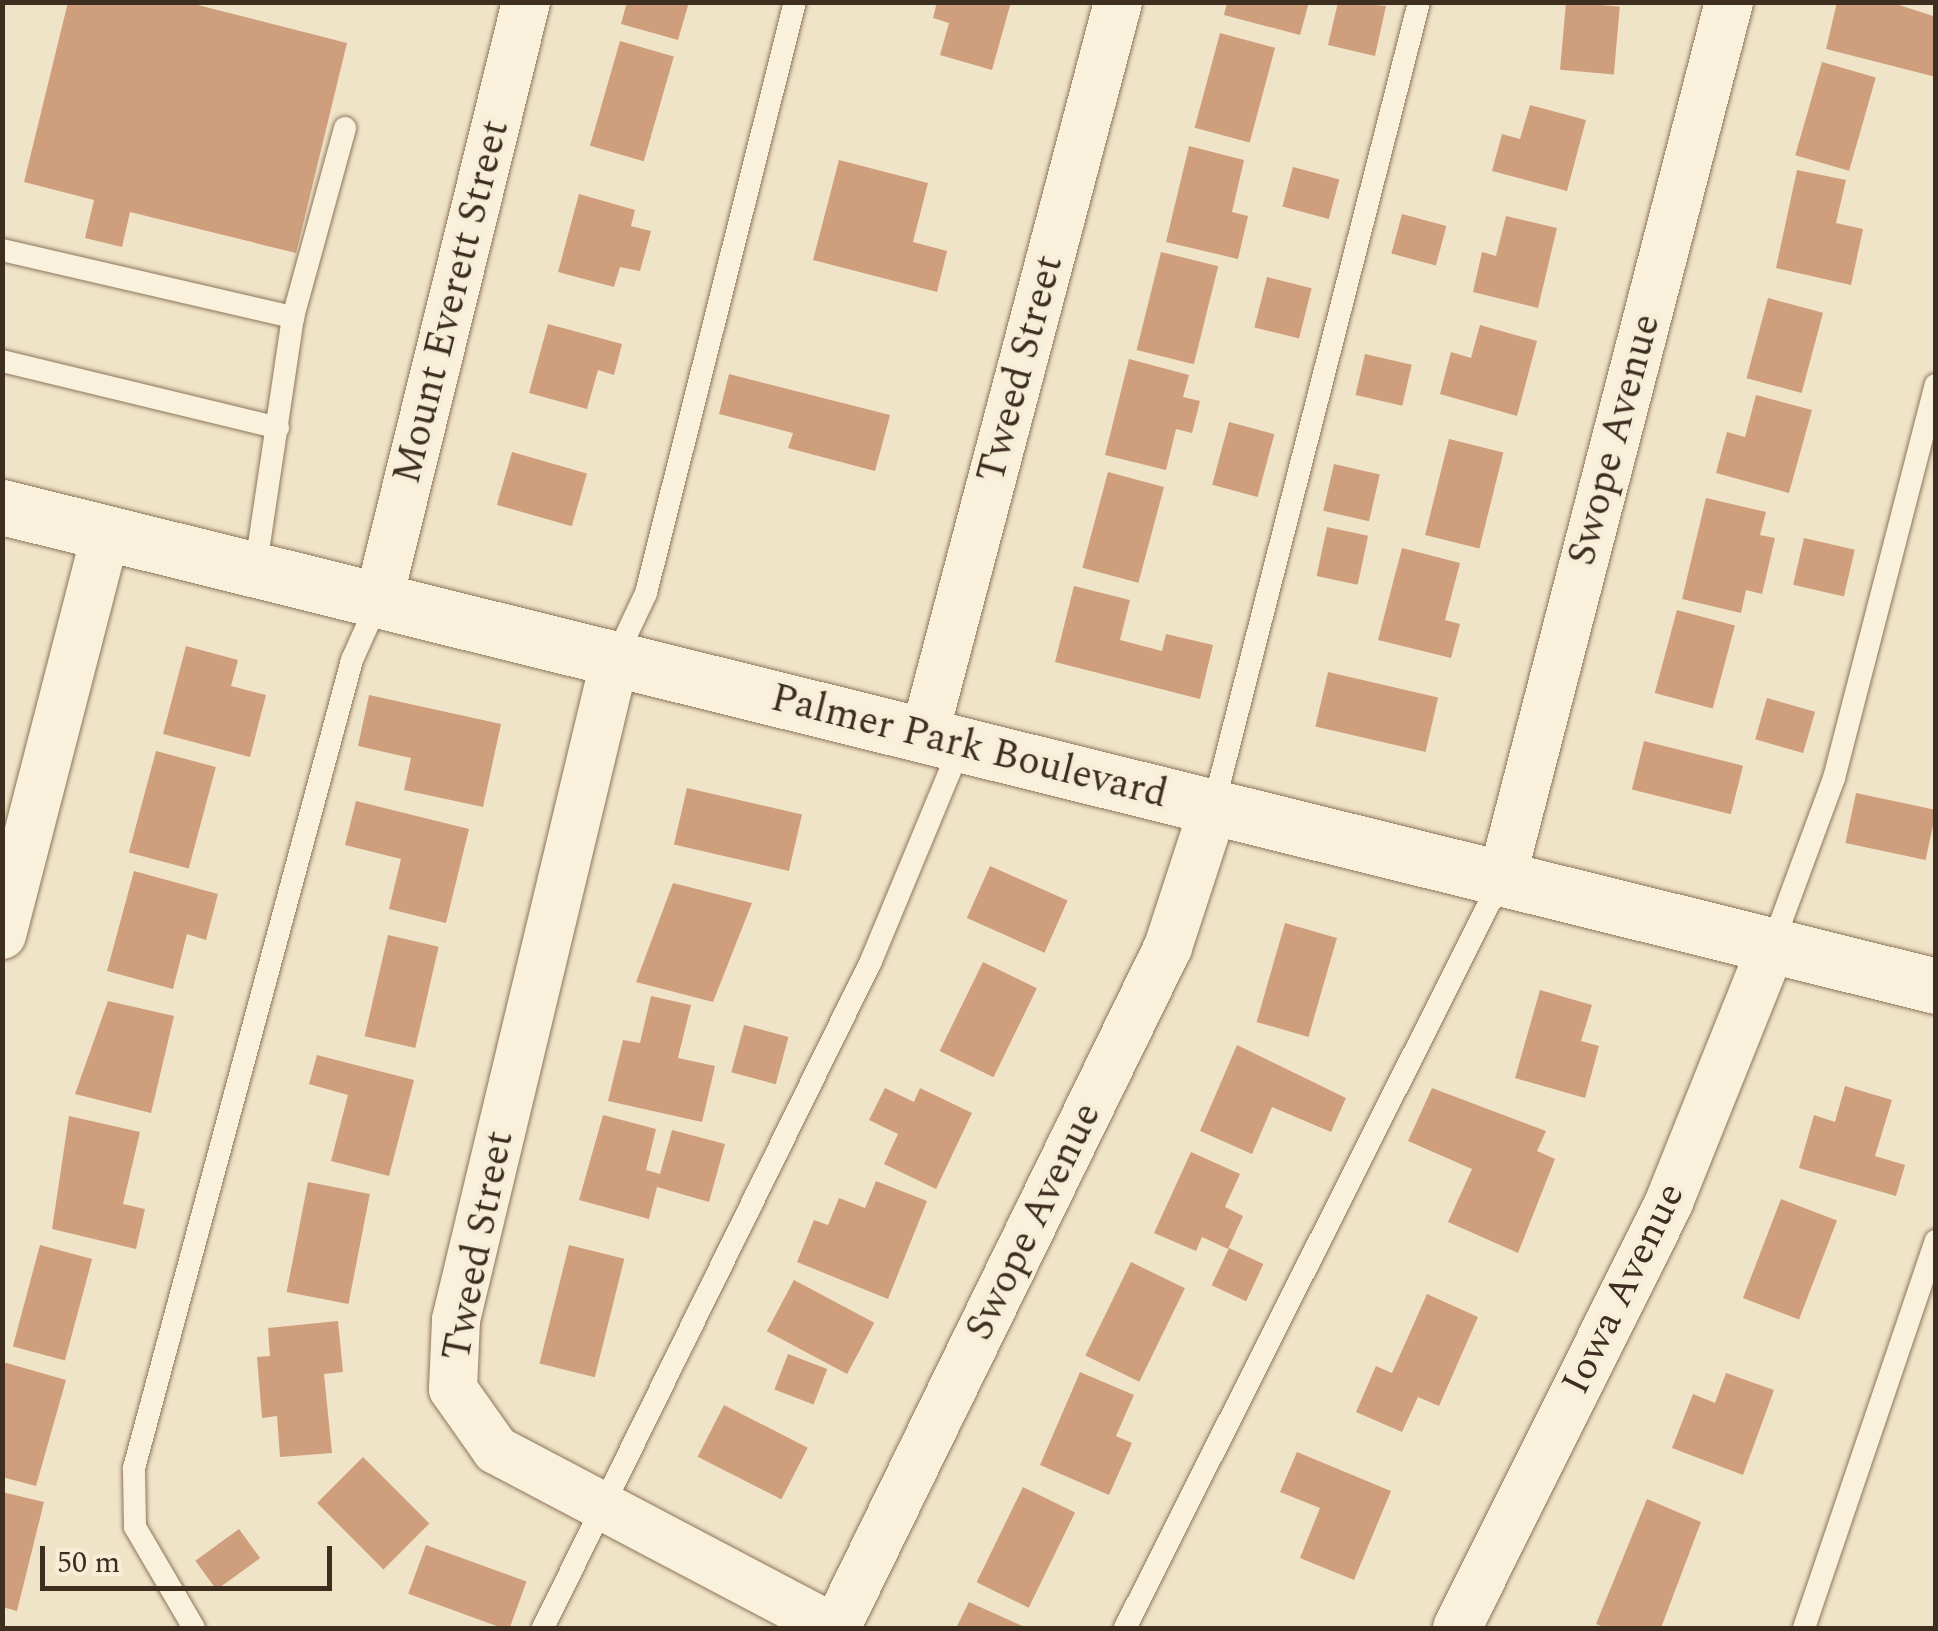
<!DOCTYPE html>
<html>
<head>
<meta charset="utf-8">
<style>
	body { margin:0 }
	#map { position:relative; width:1938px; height:1631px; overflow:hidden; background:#f0e4c8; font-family:Spectral,serif }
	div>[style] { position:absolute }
	.building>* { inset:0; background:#cf9f7d; transform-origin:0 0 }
	.roads { filter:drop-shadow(0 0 2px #8d765c) drop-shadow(0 0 2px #8d765c) }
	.service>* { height:22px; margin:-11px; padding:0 11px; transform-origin:11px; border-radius:11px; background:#faf1dc }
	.minor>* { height:48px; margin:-24px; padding:0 24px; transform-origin:24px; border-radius:24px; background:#faf1dc }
	.secondary>* { height:55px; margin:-27.5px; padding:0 27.5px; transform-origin:27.5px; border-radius:27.5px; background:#faf1dc }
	span { translate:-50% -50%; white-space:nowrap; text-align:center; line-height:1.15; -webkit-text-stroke:8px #f7eed8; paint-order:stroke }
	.street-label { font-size:40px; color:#3d2e20 }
	.frame { position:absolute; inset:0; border:5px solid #3d2e20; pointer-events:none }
	.scale { position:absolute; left:40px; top:1546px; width:292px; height:45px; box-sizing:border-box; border:5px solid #3d2e20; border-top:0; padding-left:12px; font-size:30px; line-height:35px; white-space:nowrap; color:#3d2e20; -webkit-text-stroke:8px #f7eed8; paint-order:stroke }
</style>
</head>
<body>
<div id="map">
	<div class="building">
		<i style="clip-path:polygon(68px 2px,186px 2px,347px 43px,296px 253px,130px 212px,122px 247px,85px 238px,94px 200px,24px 182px)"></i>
		<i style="clip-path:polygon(627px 2px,689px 2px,678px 40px,621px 24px)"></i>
		<i style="clip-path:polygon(937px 2px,1011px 2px,992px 70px,940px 55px,949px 23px,933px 18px)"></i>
		<i style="clip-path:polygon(1227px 2px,1309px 2px,1300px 35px,1224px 15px)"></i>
		<i style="clip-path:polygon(1338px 2px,1386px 6px,1375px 56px,1328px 45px)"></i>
		<i style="left:1566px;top:2px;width:54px;height:68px;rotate:5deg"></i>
		<i style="clip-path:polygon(1837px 2px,1890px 2px,1936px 17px,1936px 77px,1826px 49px)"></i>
		<i style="left:1220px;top:33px;width:57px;height:98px;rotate:15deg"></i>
		<i style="left:620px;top:41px;width:56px;height:109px;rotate:16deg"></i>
		<i style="left:1822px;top:62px;width:56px;height:97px;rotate:16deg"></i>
		<i style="clip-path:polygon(1530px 105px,1586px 120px,1567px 191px,1492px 171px,1502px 134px,1520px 139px)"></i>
		<i style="clip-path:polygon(1189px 146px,1244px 160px,1232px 212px,1248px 216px,1238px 259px,1166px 242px)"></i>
		<i style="clip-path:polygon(839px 160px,928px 183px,913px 242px,947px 251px,937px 292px,813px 260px)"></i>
		<i style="left:1293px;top:167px;width:48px;height:41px;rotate:15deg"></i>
		<i style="clip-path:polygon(1797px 170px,1846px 180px,1836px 223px,1863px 229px,1851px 285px,1776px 268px)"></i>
		<i style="clip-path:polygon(579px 194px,635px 210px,631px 226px,651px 231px,640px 271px,620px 267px,614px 287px,558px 272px)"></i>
		<i style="left:1402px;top:214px;width:46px;height:41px;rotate:15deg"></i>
		<i style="clip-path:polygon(1506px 216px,1557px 228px,1538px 308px,1473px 292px,1482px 252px,1496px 256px)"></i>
		<i style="left:1161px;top:252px;width:59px;height:101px;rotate:14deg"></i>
		<i style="left:1267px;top:277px;width:46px;height:52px;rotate:14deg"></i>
		<i style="left:1768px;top:298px;width:57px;height:83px;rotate:15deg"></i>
		<i style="clip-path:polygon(548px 324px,622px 344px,614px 375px,598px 370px,587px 409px,529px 393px)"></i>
		<i style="clip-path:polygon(1480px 325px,1537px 341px,1517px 416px,1440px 394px,1451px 352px,1471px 358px)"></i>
		<i style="left:1365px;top:354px;width:48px;height:42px;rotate:13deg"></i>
		<i style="clip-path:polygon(1129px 359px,1189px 375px,1183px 397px,1200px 401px,1192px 433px,1176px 429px,1166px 470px,1105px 455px)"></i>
		<i style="clip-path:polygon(729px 374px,890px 415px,875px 471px,788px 448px,793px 433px,719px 414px)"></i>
		<i style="clip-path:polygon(1756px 395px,1812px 410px,1789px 493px,1716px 473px,1727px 432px,1745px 437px)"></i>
		<i style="left:1229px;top:422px;width:47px;height:65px;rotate:15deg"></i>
		<i style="left:1449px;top:439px;width:56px;height:99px;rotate:14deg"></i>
		<i style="left:512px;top:452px;width:78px;height:55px;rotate:16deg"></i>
		<i style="left:1334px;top:464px;width:47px;height:48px;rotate:13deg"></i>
		<i style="left:1108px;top:472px;width:58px;height:99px;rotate:15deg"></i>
		<i style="clip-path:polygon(1706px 498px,1766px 512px,1760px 535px,1775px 538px,1762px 594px,1746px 590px,1741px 613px,1682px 599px)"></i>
		<i style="left:1327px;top:527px;width:42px;height:50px;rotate:12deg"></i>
		<i style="left:1804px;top:538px;width:52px;height:48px;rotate:13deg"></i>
		<i style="clip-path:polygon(1402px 548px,1460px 563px,1445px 620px,1460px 624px,1451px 658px,1378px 640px)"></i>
		<i style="clip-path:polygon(1074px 586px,1130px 600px,1120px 640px,1162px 651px,1166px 634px,1213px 645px,1200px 699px,1055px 662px)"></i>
		<i style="left:1677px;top:610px;width:60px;height:86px;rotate:15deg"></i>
		<i style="clip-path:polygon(186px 646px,238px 660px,231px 686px,266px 695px,250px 757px,163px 734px)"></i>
		<i style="left:1328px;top:672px;width:113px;height:56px;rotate:13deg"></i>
		<i style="clip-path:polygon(369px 695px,501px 724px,483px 807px,404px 790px,411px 758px,358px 746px)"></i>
		<i style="left:1767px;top:698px;width:50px;height:43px;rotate:16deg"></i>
		<i style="left:1644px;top:741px;width:102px;height:50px;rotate:14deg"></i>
		<i style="left:156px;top:751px;width:62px;height:105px;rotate:15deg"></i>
		<i style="left:687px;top:788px;width:118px;height:58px;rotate:13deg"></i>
		<i style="left:1856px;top:793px;width:82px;height:51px;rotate:12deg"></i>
		<i style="clip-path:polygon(356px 801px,469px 829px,446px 923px,389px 909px,401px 859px,345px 845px)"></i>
		<i style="left:990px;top:866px;width:85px;height:57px;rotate:24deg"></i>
		<i style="clip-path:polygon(134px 871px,218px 894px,206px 940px,187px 934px,173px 989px,107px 971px)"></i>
		<i style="clip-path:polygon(673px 883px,752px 903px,713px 1002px,636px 982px)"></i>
		<i style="left:1285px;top:923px;width:54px;height:103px;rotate:16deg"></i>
		<i style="left:388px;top:935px;width:52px;height:104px;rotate:13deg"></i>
		<i style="left:983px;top:962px;width:60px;height:99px;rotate:26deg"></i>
		<i style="clip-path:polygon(1540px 990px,1592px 1005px,1581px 1041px,1599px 1046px,1585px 1098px,1515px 1078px)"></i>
		<i style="clip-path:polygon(651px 996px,691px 1005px,678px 1058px,715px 1066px,702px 1122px,608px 1101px,623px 1040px,640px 1043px)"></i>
		<i style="clip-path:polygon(108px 1001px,174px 1016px,151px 1113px,75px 1094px)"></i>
		<i style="left:744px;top:1025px;width:46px;height:49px;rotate:15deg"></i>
		<i style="clip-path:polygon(1237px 1045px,1346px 1098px,1331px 1132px,1272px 1107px,1252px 1154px,1200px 1131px)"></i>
		<i style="clip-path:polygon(317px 1055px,414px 1080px,389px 1176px,331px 1161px,348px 1095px,309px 1084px)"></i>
		<i style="clip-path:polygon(1845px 1086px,1892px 1100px,1875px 1156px,1905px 1165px,1896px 1196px,1799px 1168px,1814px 1115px,1835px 1122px)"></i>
		<i style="clip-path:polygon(885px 1088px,914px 1102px,920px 1088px,972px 1113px,936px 1189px,884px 1164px,898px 1134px,869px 1120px)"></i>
		<i style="clip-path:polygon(1432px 1088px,1546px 1131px,1537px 1151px,1555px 1159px,1518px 1253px,1448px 1222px,1472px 1169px,1408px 1141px)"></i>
		<i style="clip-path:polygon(603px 1115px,656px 1129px,646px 1170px,660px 1174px,672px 1130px,725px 1144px,709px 1202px,657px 1187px,649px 1219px,579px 1200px)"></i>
		<i style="clip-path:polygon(69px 1116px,140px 1132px,123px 1204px,145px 1209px,136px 1249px,52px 1229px)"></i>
		<i style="clip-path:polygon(1191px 1152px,1240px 1174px,1225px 1207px,1243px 1216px,1228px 1249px,1202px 1237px,1196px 1251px,1154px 1233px)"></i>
		<i style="clip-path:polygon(876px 1181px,927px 1201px,888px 1299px,797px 1262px,814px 1220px,828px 1225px,839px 1198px,865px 1208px)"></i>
		<i style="left:308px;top:1182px;width:63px;height:112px;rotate:11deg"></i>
		<i style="left:1781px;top:1199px;width:60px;height:106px;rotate:21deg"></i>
		<i style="left:40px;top:1245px;width:54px;height:105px;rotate:15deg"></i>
		<i style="left:569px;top:1245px;width:57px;height:122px;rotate:14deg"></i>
		<i style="left:1229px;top:1248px;width:38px;height:41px;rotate:25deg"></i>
		<i style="left:1131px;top:1262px;width:60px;height:104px;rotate:26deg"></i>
		<i style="left:794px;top:1280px;width:91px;height:58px;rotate:28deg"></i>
		<i style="clip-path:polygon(1427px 1294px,1478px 1317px,1439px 1406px,1418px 1397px,1402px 1432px,1356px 1412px,1376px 1366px,1392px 1373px)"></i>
		<i style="clip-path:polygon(338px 1321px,343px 1372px,324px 1374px,332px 1453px,280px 1457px,277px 1416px,262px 1418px,257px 1357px,270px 1356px,268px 1328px)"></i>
		<i style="left:788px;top:1354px;width:42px;height:38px;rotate:21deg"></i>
		<i style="clip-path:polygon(3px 1362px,66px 1380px,36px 1486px,2px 1477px)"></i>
		<i style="clip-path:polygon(1080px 1372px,1134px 1395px,1116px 1436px,1132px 1443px,1109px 1495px,1040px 1465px)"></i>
		<i style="clip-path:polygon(1726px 1373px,1774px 1390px,1743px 1475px,1672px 1448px,1693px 1394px,1715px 1403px)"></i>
		<i style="left:724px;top:1405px;width:94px;height:58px;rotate:27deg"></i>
		<i style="clip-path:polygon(1297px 1452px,1391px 1491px,1354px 1580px,1300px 1558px,1320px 1508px,1280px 1492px)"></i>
		<i style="left:363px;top:1457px;width:94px;height:65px;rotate:45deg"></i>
		<i style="left:1023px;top:1487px;width:58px;height:106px;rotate:26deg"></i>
		<i style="clip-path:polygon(2px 1492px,44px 1502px,17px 1611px,2px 1607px)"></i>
		<i style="clip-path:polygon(1647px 1499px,1701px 1522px,1661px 1628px,1606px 1628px,1596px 1624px)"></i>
		<i style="left:239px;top:1529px;width:36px;height:54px;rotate:54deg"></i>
		<i style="left:426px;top:1545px;width:107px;height:52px;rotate:20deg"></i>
		<i style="clip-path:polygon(969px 1602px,1027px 1628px,956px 1628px)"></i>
	</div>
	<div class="roads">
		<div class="service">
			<i style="left:2px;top:250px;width:299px;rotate:13deg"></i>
			<i style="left:293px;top:317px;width:257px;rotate:98.5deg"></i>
			<i style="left:293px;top:317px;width:196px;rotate:-74.6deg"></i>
			<i style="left:2px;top:361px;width:284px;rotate:13.6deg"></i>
			<i style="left:615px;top:659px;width:73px;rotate:-64.8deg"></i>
			<i style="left:646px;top:593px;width:609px;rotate:-75.85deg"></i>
			<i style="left:1213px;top:808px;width:832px;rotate:-75.66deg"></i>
			<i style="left:1773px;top:943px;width:176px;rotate:-69.7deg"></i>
			<i style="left:1834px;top:778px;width:406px;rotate:-75.5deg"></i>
			<i style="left:194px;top:1628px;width:117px;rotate:-120.3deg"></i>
			<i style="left:135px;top:1527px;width:59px;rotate:-91deg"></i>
			<i style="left:134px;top:1468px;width:837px;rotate:-74.9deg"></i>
			<i style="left:352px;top:660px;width:64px;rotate:-65.9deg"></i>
			<i style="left:543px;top:1628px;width:743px;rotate:-63.81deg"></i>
			<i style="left:871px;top:961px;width:234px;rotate:-67.4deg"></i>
			<i style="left:1125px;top:1628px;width:839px;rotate:-63.31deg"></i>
			<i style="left:1804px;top:1628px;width:409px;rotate:-71.2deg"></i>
		</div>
		<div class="minor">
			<i style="left:378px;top:602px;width:618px;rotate:-76.14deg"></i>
			<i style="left:615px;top:659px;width:680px;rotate:103.53deg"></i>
			<i style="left:456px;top:1320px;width:69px;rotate:92.5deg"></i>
			<i style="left:453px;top:1389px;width:75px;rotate:54.8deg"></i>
			<i style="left:496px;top:1450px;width:382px;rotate:27.8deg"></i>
			<i style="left:924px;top:736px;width:759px;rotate:-75.19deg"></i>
			<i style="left:1502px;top:878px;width:905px;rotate:-75.47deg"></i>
			<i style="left:2px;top:935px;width:416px;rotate:-75.5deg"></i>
			<i style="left:836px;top:1628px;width:758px;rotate:-64.01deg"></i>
			<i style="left:1168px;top:947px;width:145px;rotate:-71.9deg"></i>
			<i style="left:1457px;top:1628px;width:476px;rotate:-63.5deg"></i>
			<i style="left:1669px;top:1202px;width:279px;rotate:-68.1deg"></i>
		</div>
		<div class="secondary">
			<i style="left:2px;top:507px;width:1992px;rotate:13.91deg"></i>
		</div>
	</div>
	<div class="street-label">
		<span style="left:452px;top:302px;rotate:-76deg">Mount Everett Street</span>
		<span style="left:1021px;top:369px;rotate:-75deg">Tweed Street</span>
		<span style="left:1615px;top:440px;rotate:-75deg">Swope Avenue</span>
		<span style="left:969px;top:747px;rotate:14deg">Palmer Park Boulevard</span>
		<span style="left:1034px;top:1222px;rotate:-64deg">Swope Avenue</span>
		<span style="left:479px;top:1246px;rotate:-79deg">Tweed Street</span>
		<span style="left:1624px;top:1289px;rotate:-64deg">Iowa Avenue</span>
	</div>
	<div class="frame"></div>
	<div class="scale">50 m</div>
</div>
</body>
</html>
